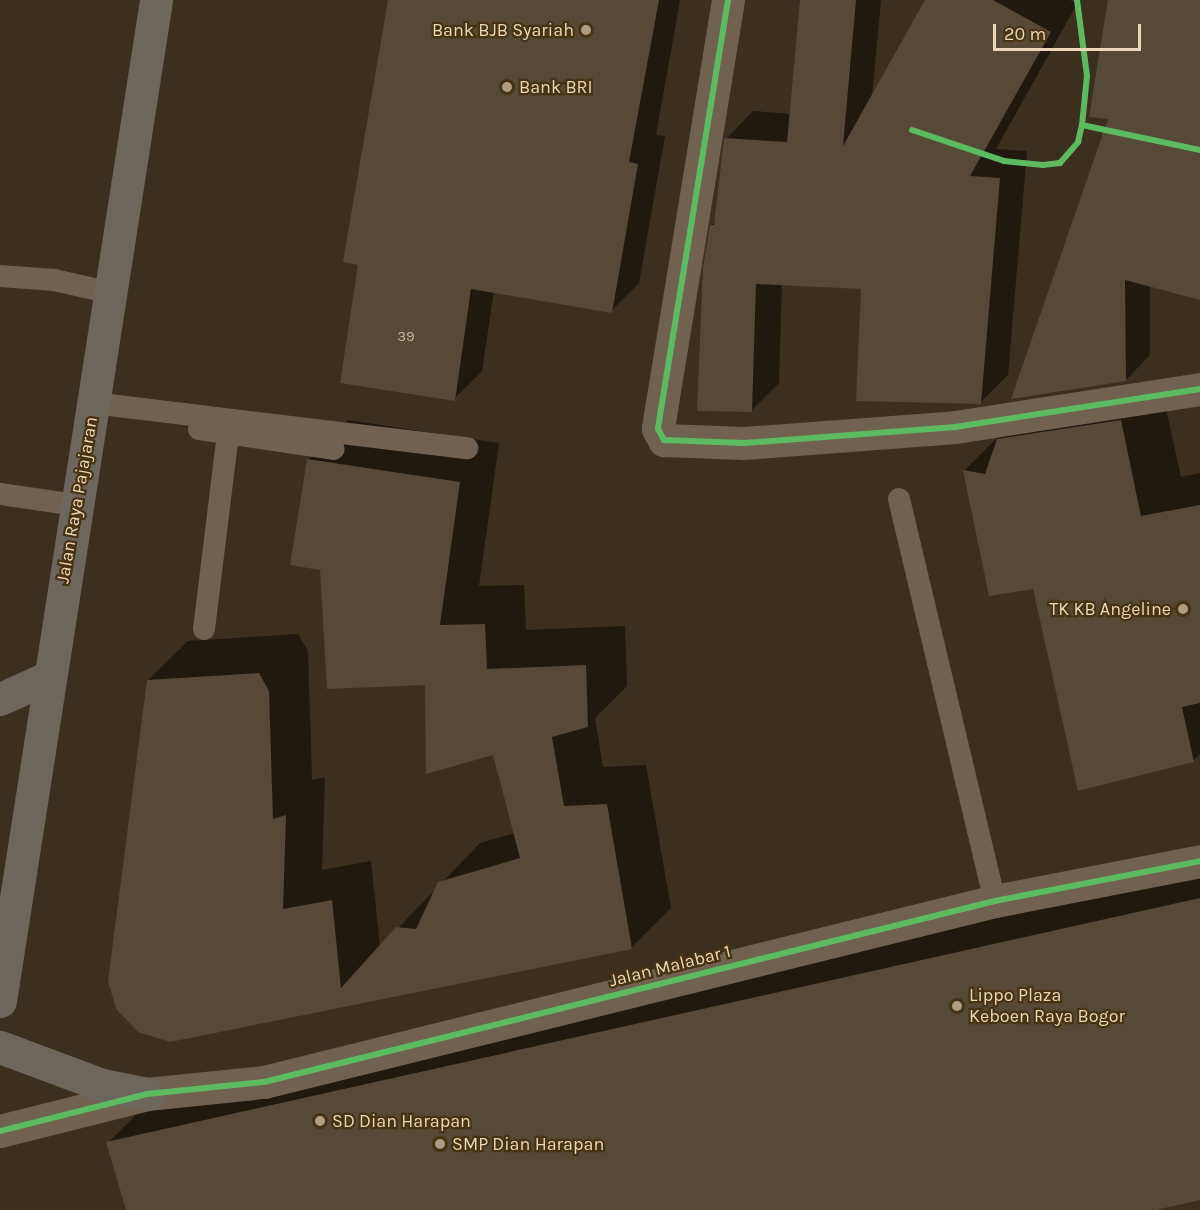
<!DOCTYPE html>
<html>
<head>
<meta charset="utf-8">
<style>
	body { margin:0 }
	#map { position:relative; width:1200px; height:1210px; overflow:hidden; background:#3b2f1e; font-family:Karla,sans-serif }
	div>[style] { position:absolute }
	.shadow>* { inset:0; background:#0007 }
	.building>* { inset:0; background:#564935 }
	.service>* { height:22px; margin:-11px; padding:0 11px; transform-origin:11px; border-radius:11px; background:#70624e }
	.minor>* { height:33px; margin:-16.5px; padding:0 16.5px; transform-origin:16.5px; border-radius:16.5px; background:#70624e }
	.trunk>* { height:33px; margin:-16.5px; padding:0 16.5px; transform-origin:16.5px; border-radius:16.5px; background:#6d665d }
	.cycleway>* { height:6px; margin:-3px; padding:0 3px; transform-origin:3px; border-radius:3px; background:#5cba63 }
	.dots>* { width:16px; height:16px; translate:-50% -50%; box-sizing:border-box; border:3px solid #473212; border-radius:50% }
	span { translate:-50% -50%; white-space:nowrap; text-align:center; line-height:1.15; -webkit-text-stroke:4.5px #473212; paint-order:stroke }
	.number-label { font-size:15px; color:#c7b498 }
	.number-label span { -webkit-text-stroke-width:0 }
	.poi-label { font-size:18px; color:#edd7b9 }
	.right { translate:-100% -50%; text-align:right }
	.left { translate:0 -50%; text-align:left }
	.street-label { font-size:18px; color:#edd7b9 }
	.scale { position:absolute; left:993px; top:24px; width:148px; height:27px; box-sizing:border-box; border:3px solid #edd7b9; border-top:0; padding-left:8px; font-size:18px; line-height:21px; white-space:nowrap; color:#edd7b9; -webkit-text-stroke:4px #473212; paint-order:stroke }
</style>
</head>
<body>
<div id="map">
	<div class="shadow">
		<i style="clip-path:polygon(389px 0,680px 0,656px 135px,665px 136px,639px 283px,611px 311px,494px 291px,482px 371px,454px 399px,360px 264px)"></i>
		<i style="clip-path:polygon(801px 0,881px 0,872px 98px,927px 0,1070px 0,1077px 4px,996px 149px,1027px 151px,1008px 375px,981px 402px,862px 288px,782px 284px,779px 383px,751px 411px,712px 225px,715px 222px,726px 139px,753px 111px,791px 114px)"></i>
		<i style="clip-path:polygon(1109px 0,1200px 0,1200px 299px,1150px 285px,1150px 355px,1126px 380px,1110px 118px)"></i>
		<i style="clip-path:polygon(1160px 381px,1181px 477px,1200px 473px,1200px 754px,1193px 761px,1034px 587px,990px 594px,965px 470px,1004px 431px)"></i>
		<i style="clip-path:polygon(348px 420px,499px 443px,479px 586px,524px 585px,526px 630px,625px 626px,627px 686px,595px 718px,603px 767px,646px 765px,671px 908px,632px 947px,170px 1040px,148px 680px,188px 641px,298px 634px,308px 651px,312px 780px,325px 777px,322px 870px,371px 861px,380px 947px,480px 843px,515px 833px,494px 753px,321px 568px,309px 459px)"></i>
		<i style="clip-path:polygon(1200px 865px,1200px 1199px,1149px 1210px,128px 1210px,108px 1143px,151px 1100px)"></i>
	</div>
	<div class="building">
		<i style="clip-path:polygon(388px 0,659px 0,629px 162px,638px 164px,612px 313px,471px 289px,455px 401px,340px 383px,358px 265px,343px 262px)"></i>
		<i style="clip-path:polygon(800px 0,856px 0,843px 146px,925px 0,993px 0,1051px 32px,970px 176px,1000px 178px,981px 404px,856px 401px,861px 289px,756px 284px,752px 412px,697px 411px,703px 268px,710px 225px,714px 225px,724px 138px,787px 142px)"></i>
		<i style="clip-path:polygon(1108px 0,1200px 0,1200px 300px,1125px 280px,1126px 381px,1011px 399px,1108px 119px,1089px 117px)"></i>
		<i style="clip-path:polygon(1121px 420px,1141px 516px,1200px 505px,1200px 703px,1182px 707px,1194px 762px,1078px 791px,1033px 589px,989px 596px,963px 470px,985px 474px,997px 439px)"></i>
		<i style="clip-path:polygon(307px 459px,460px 482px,440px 625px,485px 624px,487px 669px,586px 665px,588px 727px,552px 737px,564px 806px,607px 804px,632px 949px,170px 1042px,138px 1032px,116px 1009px,108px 981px,147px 680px,259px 673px,269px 691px,273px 819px,286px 815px,283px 909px,332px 900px,341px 988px,396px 927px,416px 929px,438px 882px,520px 858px,493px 755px,426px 774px,425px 685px,327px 689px,320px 570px,290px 565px)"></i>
		<i style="clip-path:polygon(1200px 898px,1200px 1200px,1156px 1210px,126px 1210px,106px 1142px)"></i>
	</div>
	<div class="service">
		<i style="left:0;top:276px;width:54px;rotate:4.2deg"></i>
		<i style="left:54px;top:280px;width:58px;rotate:12.8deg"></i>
		<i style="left:93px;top:403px;width:377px;rotate:6.9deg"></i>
		<i style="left:199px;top:429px;width:136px;rotate:8.4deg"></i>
		<i style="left:0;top:494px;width:76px;rotate:8.3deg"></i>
		<i style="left:899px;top:499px;width:413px;rotate:76.6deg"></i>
		<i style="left:204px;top:629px;width:196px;rotate:-83deg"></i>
	</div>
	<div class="minor">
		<i style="left:728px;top:0;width:422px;rotate:99.3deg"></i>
		<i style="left:660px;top:416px;width:13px;rotate:99deg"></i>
		<i style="left:658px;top:429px;width:13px;rotate:61deg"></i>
		<i style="left:664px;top:440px;width:80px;rotate:2.1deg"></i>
		<i style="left:744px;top:443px;width:212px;rotate:-4.3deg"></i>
		<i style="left:955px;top:427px;width:248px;rotate:-8.8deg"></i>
		<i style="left:0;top:1131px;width:152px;rotate:-14.1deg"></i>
		<i style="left:147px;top:1094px;width:118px;rotate:-5.9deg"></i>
		<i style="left:264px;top:1082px;width:753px;rotate:-13.91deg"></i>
		<i style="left:995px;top:901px;width:209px;rotate:-11deg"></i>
	</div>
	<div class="trunk">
		<i style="left:0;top:699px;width:51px;rotate:-24.1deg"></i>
		<i style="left:0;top:1001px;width:1013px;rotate:-81.14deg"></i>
		<i style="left:0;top:1047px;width:109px;rotate:20.4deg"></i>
		<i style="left:102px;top:1085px;width:46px;rotate:11.3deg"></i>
	</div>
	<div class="cycleway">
		<i style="left:728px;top:0;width:422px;rotate:99.3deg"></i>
		<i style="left:660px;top:416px;width:13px;rotate:99deg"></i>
		<i style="left:658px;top:429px;width:13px;rotate:61deg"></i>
		<i style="left:664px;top:440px;width:80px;rotate:2.1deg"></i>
		<i style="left:744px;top:443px;width:212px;rotate:-4.3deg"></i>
		<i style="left:955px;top:427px;width:248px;rotate:-8.8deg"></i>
		<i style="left:1077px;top:0;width:77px;rotate:82.5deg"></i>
		<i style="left:1087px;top:76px;width:49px;rotate:95.8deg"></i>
		<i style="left:912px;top:130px;width:97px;rotate:18.6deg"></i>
		<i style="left:1004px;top:161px;width:39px;rotate:6deg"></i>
		<i style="left:1043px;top:165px;width:17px;rotate:-7deg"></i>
		<i style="left:1060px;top:163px;width:28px;rotate:-49deg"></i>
		<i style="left:1078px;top:142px;width:17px;rotate:-77deg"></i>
		<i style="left:1082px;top:125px;width:121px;rotate:12deg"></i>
		<i style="left:0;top:1131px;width:152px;rotate:-14.1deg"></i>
		<i style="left:147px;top:1094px;width:118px;rotate:-5.9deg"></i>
		<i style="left:264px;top:1082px;width:753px;rotate:-13.91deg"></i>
		<i style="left:995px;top:901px;width:209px;rotate:-11deg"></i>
	</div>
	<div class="dots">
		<i style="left:586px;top:30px;background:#af9c83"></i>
		<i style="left:507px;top:87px;background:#af9c83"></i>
		<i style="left:1183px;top:609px;background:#af9c83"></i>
		<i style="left:957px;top:1006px;background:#af9c83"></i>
		<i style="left:320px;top:1121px;background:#af9c83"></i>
		<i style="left:440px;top:1144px;background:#af9c83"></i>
	</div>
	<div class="number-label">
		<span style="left:406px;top:337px">39</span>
	</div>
	<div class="poi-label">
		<span class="right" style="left:574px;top:30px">Bank BJB Syariah</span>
		<span class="left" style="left:519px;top:87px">Bank BRI</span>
		<span class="right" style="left:1171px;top:609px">TK KB Angeline</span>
		<span class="left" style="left:969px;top:1006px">Lippo Plaza<br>Keboen Raya Bogor</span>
		<span class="left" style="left:332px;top:1121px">SD Dian Harapan</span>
		<span class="left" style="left:452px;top:1144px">SMP Dian Harapan</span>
	</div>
	<div class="street-label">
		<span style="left:77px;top:500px;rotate:-80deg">Jalan Raya Pajajaran</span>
		<span style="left:670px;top:966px;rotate:-14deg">Jalan Malabar 1</span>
	</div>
	<div class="scale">20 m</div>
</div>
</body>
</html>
